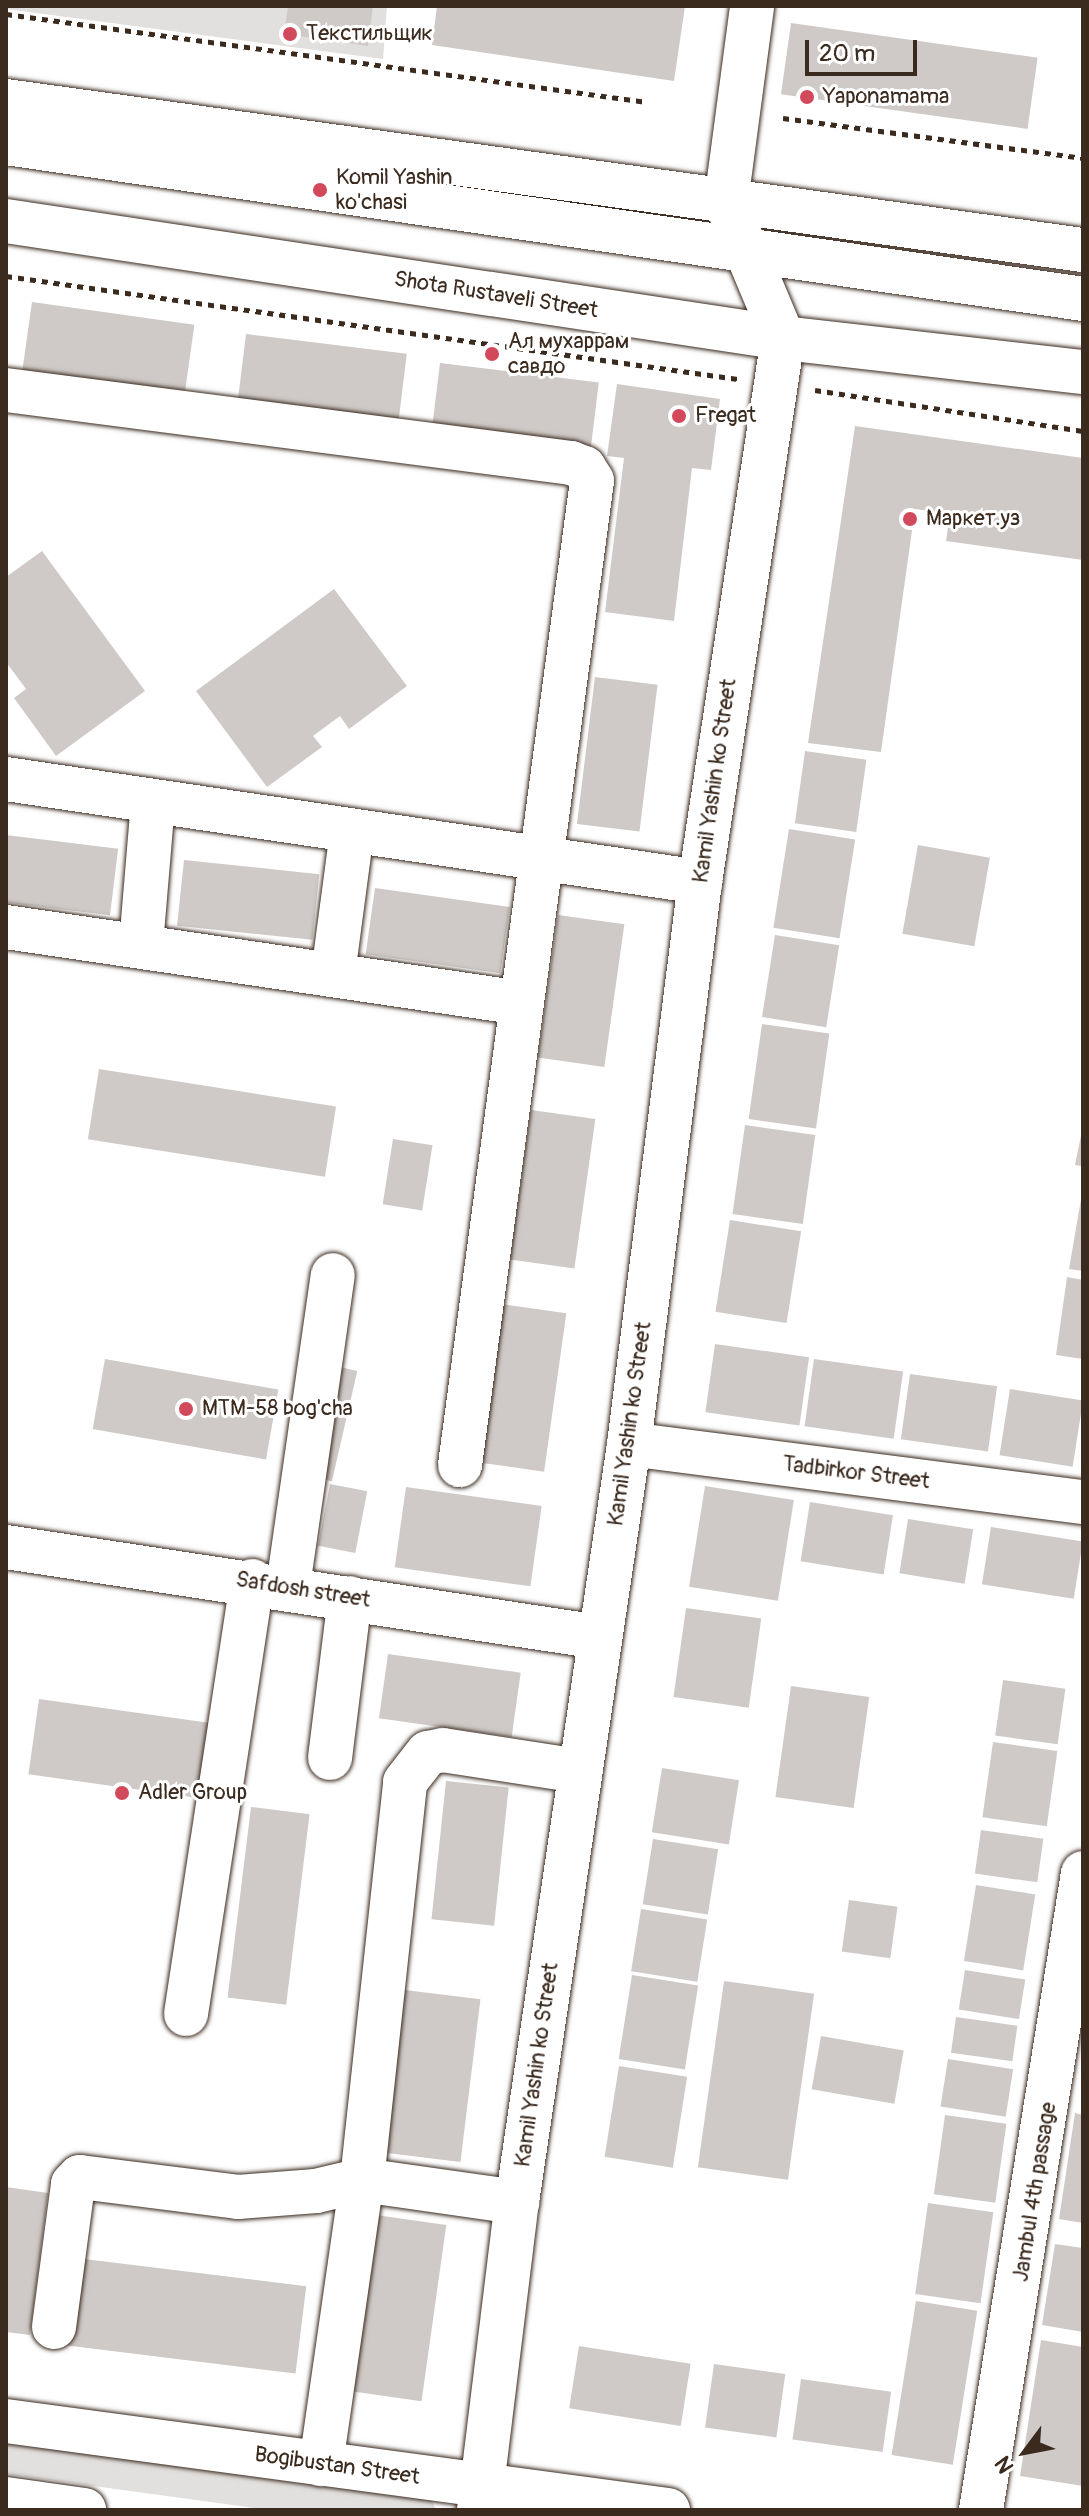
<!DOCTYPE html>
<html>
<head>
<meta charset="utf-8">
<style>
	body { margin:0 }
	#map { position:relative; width:1089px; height:2516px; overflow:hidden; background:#fff; font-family:Pangolin,sans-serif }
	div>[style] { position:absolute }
	.green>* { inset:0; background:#e2e0de }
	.building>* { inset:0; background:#cfcac7; transform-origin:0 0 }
	.path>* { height:5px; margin-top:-2.5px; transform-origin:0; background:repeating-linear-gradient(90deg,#3b2a1e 0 6px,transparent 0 12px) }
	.roads { filter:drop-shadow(0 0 2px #3b2a1e) drop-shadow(0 0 2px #3b2a1e) }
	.minor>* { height:44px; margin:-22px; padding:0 22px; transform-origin:22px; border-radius:22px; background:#fff }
	.major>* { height:44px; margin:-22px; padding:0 22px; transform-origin:22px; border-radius:22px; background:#fff }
	.dots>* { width:22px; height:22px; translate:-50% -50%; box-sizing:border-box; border:4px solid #fff; border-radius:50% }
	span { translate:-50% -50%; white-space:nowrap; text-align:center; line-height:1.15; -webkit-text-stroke:6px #fff; paint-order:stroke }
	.poi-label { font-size:22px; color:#3b2a1e }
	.left { translate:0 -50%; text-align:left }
	.street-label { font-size:22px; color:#3b2a1e }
	.frame { position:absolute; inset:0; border:8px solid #3b2a1e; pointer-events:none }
	.north { position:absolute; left:985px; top:2412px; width:80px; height:80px; -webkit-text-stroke:6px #fff; paint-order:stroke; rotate:238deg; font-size:22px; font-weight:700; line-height:32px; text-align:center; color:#3b2a1e }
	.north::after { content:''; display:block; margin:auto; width:28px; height:36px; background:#3b2a1e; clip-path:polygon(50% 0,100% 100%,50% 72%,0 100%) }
	.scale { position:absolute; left:805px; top:40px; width:112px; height:36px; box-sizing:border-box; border:4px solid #3b2a1e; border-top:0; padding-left:10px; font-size:24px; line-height:28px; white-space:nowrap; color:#3b2a1e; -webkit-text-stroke:6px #fff; paint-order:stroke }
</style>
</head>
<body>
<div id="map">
	<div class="green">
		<i style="clip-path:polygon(6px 6px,387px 6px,383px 59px,6px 9px)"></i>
		<i style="clip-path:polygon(6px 2441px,431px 2498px,436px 2510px,268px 2510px,6px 2474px)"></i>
	</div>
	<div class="building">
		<i style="clip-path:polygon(288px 6px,373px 6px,368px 46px,284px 34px)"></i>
		<i style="clip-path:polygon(437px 6px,685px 6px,674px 81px,432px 45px)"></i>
		<i style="left:791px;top:23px;width:249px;height:72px;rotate:8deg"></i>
		<i style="left:32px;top:302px;width:164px;height:71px;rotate:8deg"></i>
		<i style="left:246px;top:334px;width:162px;height:70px;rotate:7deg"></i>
		<i style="left:440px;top:363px;width:160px;height:67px;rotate:7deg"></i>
		<i style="clip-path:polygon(617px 384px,720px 399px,711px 470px,692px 468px,674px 621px,605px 612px,624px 458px,607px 456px)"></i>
		<i style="clip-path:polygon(855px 426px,1083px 458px,1083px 560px,946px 541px,950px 514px,915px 509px,881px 752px,808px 743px)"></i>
		<i style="clip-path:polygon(42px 551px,145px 691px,56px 756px,14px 698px,26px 689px,6px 662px,6px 577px)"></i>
		<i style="clip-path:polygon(334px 589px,407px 686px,349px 729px,340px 716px,313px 736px,322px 747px,267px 787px,196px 691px)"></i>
		<i style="left:595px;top:677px;width:63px;height:148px;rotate:7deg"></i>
		<i style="left:805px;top:751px;width:62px;height:73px;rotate:8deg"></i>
		<i style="left:789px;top:829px;width:67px;height:100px;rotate:9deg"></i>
		<i style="left:6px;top:835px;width:113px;height:67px;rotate:7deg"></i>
		<i style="left:918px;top:845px;width:73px;height:90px;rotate:10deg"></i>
		<i style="left:184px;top:860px;width:136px;height:66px;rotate:6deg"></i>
		<i style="left:375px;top:888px;width:136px;height:67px;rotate:8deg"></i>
		<i style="left:558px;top:915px;width:67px;height:144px;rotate:8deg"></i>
		<i style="left:775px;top:935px;width:65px;height:83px;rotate:9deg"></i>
		<i style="left:762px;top:1024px;width:68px;height:96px;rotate:8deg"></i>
		<i style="left:99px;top:1069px;width:240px;height:71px;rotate:9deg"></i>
		<i style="left:531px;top:1110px;width:65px;height:151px;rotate:8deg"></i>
		<i style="left:745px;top:1125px;width:71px;height:90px;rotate:8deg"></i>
		<i style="clip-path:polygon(1083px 1126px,1083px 1166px,1075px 1165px)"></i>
		<i style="left:393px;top:1139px;width:40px;height:66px;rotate:9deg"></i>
		<i style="clip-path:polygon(1083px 1188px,1083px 1271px,1069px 1269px)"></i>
		<i style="left:730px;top:1220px;width:72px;height:93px;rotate:9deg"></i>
		<i style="clip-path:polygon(1067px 1277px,1083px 1280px,1083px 1359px,1056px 1355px)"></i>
		<i style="left:501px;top:1304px;width:66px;height:160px;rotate:8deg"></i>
		<i style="left:715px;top:1344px;width:95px;height:69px;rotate:8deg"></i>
		<i style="left:105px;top:1359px;width:176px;height:71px;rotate:10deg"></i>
		<i style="left:814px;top:1359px;width:90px;height:68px;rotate:8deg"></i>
		<i style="left:331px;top:1365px;width:27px;height:113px;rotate:13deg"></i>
		<i style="left:910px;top:1374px;width:88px;height:66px;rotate:8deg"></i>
		<i style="left:1010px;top:1389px;width:74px;height:67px;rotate:9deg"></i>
		<i style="left:330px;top:1484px;width:38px;height:63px;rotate:11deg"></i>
		<i style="left:705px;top:1486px;width:90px;height:102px;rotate:9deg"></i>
		<i style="left:406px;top:1487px;width:137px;height:81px;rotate:8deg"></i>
		<i style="left:810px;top:1502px;width:84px;height:60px;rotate:9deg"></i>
		<i style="left:908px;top:1519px;width:66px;height:55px;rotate:9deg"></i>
		<i style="left:991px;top:1527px;width:93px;height:58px;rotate:9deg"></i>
		<i style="left:686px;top:1608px;width:76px;height:90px;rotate:8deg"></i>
		<i style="left:388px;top:1654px;width:134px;height:65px;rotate:8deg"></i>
		<i style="left:1003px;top:1680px;width:63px;height:56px;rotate:8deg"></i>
		<i style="left:791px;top:1686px;width:79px;height:112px;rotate:8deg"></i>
		<i style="left:39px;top:1699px;width:171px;height:76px;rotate:8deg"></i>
		<i style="left:993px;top:1742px;width:65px;height:76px;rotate:8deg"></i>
		<i style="left:662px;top:1768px;width:78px;height:65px;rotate:9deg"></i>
		<i style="left:446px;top:1781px;width:63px;height:139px;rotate:6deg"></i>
		<i style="left:251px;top:1807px;width:59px;height:192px;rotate:7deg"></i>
		<i style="left:981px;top:1830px;width:63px;height:44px;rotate:8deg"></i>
		<i style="left:653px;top:1839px;width:66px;height:66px;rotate:9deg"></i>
		<i style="left:976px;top:1885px;width:60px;height:77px;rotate:9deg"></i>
		<i style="left:849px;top:1900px;width:49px;height:52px;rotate:8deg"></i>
		<i style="left:641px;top:1909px;width:67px;height:63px;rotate:9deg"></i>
		<i style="left:965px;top:1970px;width:61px;height:40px;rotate:9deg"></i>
		<i style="left:632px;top:1975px;width:67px;height:85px;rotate:9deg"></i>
		<i style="left:724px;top:1981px;width:91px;height:188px;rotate:8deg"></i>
		<i style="left:405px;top:1990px;width:76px;height:164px;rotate:7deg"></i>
		<i style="left:956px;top:2017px;width:62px;height:36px;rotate:8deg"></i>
		<i style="left:821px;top:2036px;width:84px;height:54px;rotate:10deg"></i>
		<i style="left:948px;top:2059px;width:66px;height:48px;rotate:9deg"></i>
		<i style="left:619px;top:2066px;width:69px;height:92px;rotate:9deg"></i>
		<i style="clip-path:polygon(1075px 2113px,1083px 2115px,1083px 2223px,1059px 2219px)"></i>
		<i style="left:945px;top:2115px;width:62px;height:80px;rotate:8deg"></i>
		<i style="clip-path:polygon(6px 2187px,48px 2193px,30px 2335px,6px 2332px)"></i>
		<i style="left:928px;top:2203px;width:66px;height:92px;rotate:8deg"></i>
		<i style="left:376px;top:2215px;width:71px;height:178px;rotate:8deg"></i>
		<i style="clip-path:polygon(1055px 2244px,1083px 2248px,1083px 2332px,1042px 2325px)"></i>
		<i style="left:76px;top:2258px;width:232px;height:88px;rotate:7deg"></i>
		<i style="left:916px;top:2301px;width:62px;height:156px;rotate:9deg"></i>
		<i style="clip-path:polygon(1041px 2340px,1083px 2347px,1083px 2486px,1020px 2476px)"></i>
		<i style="left:579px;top:2346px;width:113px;height:63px;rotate:9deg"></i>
		<i style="left:714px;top:2364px;width:72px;height:64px;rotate:8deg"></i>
		<i style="left:801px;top:2379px;width:91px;height:61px;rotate:8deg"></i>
	</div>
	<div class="path">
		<i style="left:6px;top:14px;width:647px;rotate:7.82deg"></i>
		<i style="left:783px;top:118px;width:303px;rotate:7.6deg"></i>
		<i style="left:6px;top:276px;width:739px;rotate:8.01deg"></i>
		<i style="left:815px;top:390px;width:271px;rotate:8.7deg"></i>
	</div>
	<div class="roads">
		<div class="minor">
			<i style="left:6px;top:143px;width:1088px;rotate:8.24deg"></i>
			<i style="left:726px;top:202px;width:198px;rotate:-82.4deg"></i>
			<i style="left:6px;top:390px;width:570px;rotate:7.36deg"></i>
			<i style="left:571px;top:463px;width:14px;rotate:21deg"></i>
			<i style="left:584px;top:468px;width:15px;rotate:58deg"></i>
			<i style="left:592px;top:481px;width:993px;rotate:97.64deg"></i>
			<i style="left:6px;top:779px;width:702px;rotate:8.44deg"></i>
			<i style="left:6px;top:927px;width:521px;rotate:8.39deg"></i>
			<i style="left:141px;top:945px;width:143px;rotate:-85.2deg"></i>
			<i style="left:333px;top:974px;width:144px;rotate:-82.4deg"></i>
			<i style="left:629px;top:1444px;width:458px;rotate:7.3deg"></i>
			<i style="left:6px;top:1547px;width:600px;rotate:8.63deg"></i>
			<i style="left:288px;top:1586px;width:314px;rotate:-81.8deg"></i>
			<i style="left:330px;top:1758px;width:161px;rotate:-82.9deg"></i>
			<i style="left:186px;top:2014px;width:438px;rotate:-81.3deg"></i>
			<i style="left:54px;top:2327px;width:144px;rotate:-82.4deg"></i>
			<i style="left:73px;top:2184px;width:10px;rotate:-45deg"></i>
			<i style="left:80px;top:2177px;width:159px;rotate:7.2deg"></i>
			<i style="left:238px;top:2197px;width:78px;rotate:-4.4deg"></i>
			<i style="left:316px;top:2191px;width:47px;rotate:-13.4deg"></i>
			<i style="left:362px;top:2180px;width:157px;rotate:8.1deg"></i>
			<i style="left:6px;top:2421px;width:668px;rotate:7.66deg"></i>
			<i style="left:321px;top:2464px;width:287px;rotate:-81.8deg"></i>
			<i style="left:362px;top:2180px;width:400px;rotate:-83.8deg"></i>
			<i style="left:405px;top:1782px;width:37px;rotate:-52deg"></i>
			<i style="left:428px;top:1753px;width:15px;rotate:-11deg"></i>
			<i style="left:443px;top:1750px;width:137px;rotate:8.8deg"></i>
			<i style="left:6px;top:2499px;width:79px;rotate:8deg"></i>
			<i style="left:479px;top:2510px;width:310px;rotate:-83deg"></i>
			<i style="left:517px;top:2202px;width:766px;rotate:-81.59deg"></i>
			<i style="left:629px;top:1444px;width:566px;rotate:-82.8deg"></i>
			<i style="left:700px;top:882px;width:550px;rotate:-81.33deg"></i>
			<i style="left:981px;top:2510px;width:645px;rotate:-80.9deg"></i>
		</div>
		<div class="major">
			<i style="left:6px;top:101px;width:1087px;rotate:7.88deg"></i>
			<i style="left:726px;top:202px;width:147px;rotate:67.3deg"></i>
			<i style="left:6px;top:221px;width:786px;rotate:8.56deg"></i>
			<i style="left:783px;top:338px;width:302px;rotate:6.5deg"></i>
		</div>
	</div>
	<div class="dots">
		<i style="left:290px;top:34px;background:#d1495b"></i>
		<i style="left:807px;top:97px;background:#d1495b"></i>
		<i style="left:320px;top:190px;background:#d1495b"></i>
		<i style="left:492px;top:354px;background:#d1495b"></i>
		<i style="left:679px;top:416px;background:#d1495b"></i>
		<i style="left:910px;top:519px;background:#d1495b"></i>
		<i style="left:186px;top:1409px;background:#d1495b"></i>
		<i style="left:122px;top:1793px;background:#d1495b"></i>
	</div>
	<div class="poi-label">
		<span class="left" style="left:306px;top:34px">Текстильщик</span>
		<span class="left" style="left:823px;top:97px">Yaponamama</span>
		<span class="left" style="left:336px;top:190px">Komil Yashin<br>ko'chasi</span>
		<span class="left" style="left:508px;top:354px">Ал мухаррам<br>савдо</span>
		<span class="left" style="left:695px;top:416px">Fregat</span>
		<span class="left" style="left:926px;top:519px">Маркет.уз</span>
		<span class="left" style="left:202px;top:1409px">MTM-58 bog'cha</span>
		<span class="left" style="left:138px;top:1793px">Adler Group</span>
	</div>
	<div class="street-label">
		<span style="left:496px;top:295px;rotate:9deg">Shota Rustaveli Street</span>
		<span style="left:715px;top:781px;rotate:-82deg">Kamil Yashin ko Street</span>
		<span style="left:630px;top:1424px;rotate:-82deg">Kamil Yashin ko Street</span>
		<span style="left:856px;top:1473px;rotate:7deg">Tadbirkor Street</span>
		<span style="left:303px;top:1590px;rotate:9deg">Safdosh street</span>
		<span style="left:537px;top:2065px;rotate:-82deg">Kamil Yashin ko Street</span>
		<span style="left:1035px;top:2192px;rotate:-81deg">Jambul 4th passage</span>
		<span style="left:337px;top:2466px;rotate:8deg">Bogibustan Street</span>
	</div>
	<div class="frame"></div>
	<div class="north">N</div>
	<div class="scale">20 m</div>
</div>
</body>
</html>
